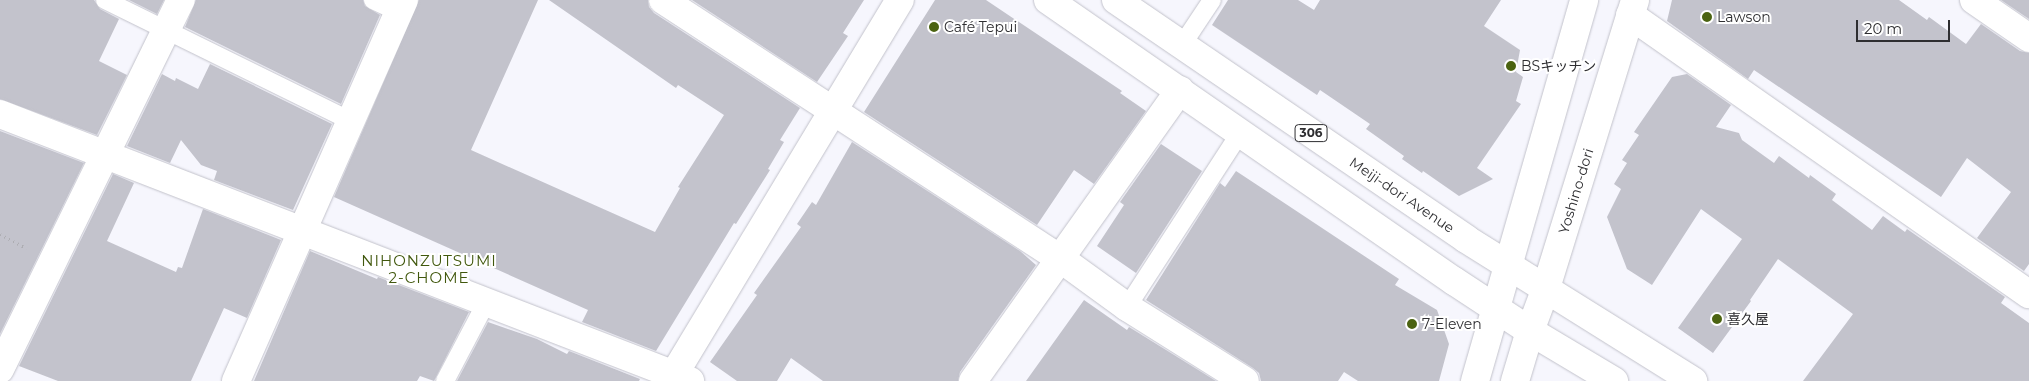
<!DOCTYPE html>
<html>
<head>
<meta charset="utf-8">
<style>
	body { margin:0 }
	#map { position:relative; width:2029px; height:381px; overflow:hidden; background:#f6f6fd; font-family:Montserrat,"Noto Sans JP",sans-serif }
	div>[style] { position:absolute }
	.building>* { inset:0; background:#c3c3cc }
	.path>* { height:3px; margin-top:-1.5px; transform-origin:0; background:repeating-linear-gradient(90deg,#adadb2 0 1px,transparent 0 5px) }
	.roads { filter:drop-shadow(0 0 1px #c2c2cb) drop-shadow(0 0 1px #c2c2cb) }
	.service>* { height:18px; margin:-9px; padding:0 9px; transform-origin:9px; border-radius:9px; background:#fff }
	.minor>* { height:28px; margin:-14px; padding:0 14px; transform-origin:14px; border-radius:14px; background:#fff }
	.tertiary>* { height:28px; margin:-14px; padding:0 14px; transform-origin:14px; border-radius:14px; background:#fff }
	.secondary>* { height:28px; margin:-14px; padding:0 14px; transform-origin:14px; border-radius:14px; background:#fff }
	.primary>* { height:28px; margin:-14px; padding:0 14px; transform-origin:14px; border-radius:14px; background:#fff }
	.dots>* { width:14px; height:14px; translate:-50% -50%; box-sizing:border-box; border:2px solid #fff; border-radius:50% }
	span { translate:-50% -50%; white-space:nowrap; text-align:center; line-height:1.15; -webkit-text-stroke:4px #fff; paint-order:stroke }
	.shield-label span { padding:1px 4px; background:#fff; border:1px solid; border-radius:4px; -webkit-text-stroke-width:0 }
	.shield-label { font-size:12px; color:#2e2e31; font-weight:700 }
	.poi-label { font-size:14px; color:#2e2e31 }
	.left { translate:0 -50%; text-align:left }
	.street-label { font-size:14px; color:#2e2e31 }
	.neighbourhood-label { font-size:15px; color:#41580d; letter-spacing:1px }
	.scale { position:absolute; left:1856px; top:20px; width:94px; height:22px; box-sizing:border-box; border:2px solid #2e2e31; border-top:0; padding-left:6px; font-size:15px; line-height:18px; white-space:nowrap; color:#2e2e31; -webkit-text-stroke:4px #fff; paint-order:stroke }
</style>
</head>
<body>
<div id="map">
	<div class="building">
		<i style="clip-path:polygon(0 0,94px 0,100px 9px,119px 19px,99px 61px,127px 75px,97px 135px,0 99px)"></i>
		<i style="clip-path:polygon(129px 0,164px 0,157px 14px)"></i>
		<i style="clip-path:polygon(196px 0,363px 0,365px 6px,380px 15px,341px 104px,185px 27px)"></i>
		<i style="clip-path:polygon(419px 0,538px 0,471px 150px,655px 232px,680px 188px,678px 187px,724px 115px,678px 85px,676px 88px,549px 0,648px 0,649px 7px,654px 13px,800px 108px,780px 140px,784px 142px,768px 169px,770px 170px,736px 224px,734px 223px,656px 351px,582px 322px,588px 310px,334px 197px)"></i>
		<i style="clip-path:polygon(692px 0,864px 0,843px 33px,848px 36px,817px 82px)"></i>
		<i style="clip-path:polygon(935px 0,986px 0,1122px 91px,1120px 93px,1146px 111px,1094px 184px,1074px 170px,1037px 225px,864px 112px)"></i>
		<i style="clip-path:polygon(1228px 0,1298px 0,1314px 10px,1320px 0,1501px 0,1484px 26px,1520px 50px,1516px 72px,1523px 77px,1516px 101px,1521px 104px,1477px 168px,1493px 179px,1459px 196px,1423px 171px,1422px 173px,1402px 159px,1404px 156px,1366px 129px,1370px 124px,1320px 90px,1317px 95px,1212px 25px)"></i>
		<i style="clip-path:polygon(1672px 0,1899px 0,1927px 20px,1929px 17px,1966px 44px,1981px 24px,2020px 51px,2029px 53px,2029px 264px,2024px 271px,1977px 238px,2011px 192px,1967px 158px,1941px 197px,1754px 70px,1748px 79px,1667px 21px)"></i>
		<i style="clip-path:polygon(2001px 0,2029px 0,2029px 19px)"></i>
		<i style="clip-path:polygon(210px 64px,332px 124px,293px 210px,214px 180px,217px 171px,201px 165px,181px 140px,170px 163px,127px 146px,162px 74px,175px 81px,176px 78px,198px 89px)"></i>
		<i style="clip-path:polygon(1687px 74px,1731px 105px,1716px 127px,1739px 133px,1742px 140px,1774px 163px,1779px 156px,1809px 178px,1810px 175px,1836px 194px,1832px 200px,1872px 230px,1883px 216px,1905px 232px,1907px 229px,2005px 297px,2001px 303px,2029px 323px,2029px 381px,1803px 381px,1853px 314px,1778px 259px,1750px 300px,1751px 301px,1713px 353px,1678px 328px,1742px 239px,1701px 209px,1652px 285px,1627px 269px,1607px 217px,1621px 189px,1614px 184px,1627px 163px,1622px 160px,1639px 135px,1634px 132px,1672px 77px)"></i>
		<i style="clip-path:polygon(0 131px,84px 163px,0 334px)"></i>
		<i style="clip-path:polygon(852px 142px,1020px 251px,1036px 265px,960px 372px,958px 381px,823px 381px,791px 358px,777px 381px,737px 381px,710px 362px,757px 295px,754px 293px,801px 227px,797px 224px,812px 202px,816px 205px)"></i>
		<i style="clip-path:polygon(1161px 144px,1202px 171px,1136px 273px,1097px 246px,1124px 205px,1120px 202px)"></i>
		<i style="clip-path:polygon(1236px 171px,1399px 279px,1395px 285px,1437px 310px,1449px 344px,1439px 381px,1358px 381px,1344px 372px,1338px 381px,1261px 381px,1259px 373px,1253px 368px,1146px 300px,1220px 183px,1225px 187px)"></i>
		<i style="clip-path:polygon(113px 174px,134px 183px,107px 241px,176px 272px,178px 267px,182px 268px,203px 209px,281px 240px,247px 318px,224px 308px,191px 381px,58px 381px,19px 366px)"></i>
		<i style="clip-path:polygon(310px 251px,377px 279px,378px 277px,469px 312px,434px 381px,420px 376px,417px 381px,254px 381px)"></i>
		<i style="clip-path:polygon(1084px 300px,1127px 330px,1129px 327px,1216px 381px,1026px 381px)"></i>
		<i style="clip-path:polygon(488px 322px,537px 339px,567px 354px,569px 351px,640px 379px,639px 381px,457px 381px)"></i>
	</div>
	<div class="path">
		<i style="left:0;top:234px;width:30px;rotate:28deg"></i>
	</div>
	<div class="roads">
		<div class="service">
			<i style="left:105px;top:0;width:274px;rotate:26.2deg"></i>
			<i style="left:373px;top:0;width:29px;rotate:25deg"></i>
			<i style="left:1182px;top:45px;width:54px;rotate:-56.3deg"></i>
			<i style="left:1127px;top:307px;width:207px;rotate:-57deg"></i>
			<i style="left:445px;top:381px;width:88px;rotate:-62.3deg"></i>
		</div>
		<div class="minor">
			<i style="left:663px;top:0;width:475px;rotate:33.1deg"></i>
			<i style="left:1061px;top:259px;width:82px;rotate:36deg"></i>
			<i style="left:1127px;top:307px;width:139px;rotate:32.1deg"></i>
			<i style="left:1974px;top:0;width:67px;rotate:34.6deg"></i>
			<i style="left:1630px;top:15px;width:487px;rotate:35deg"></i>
			<i style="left:0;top:114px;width:740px;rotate:21.15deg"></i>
			<i style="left:0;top:369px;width:411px;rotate:-63.9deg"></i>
			<i style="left:236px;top:381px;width:416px;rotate:-66.2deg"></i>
			<i style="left:973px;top:381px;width:357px;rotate:-54.6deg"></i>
		</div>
		<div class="tertiary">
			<i style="left:670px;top:381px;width:445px;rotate:-58.9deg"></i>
		</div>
		<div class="secondary">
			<i style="left:1475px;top:381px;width:396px;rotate:-74deg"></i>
			<i style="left:1515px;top:381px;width:52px;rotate:-73.3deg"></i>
			<i style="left:1530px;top:331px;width:46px;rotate:-69.6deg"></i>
			<i style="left:1546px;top:288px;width:301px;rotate:-72.8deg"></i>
		</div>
		<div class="primary">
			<i style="left:1048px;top:0;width:494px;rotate:34.7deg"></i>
			<i style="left:1454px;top:281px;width:91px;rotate:33.3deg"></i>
			<i style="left:1530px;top:331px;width:98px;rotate:30.8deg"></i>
			<i style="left:1116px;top:0;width:424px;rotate:34.3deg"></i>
			<i style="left:1466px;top:239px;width:268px;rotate:32deg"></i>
		</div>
	</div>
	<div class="dots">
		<i style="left:1707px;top:17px;background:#4b6311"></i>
		<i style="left:934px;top:27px;background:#4b6311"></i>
		<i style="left:1511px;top:66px;background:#4b6311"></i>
		<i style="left:1717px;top:319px;background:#4b6311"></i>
		<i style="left:1412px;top:324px;background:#4b6311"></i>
	</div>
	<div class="shield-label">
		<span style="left:1311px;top:133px">306</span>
	</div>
	<div class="poi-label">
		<span class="left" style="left:1717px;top:17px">Lawson</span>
		<span class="left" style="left:944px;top:27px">Café Tepui</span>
		<span class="left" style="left:1521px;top:66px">BSキッチン</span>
		<span class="left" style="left:1727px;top:319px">喜久屋</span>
		<span class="left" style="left:1422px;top:324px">7-Eleven</span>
	</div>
	<div class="street-label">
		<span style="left:1576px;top:191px;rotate:-73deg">Yoshino-dori</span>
		<span style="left:1402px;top:195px;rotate:34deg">Meiji-dori Avenue</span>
	</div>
	<div class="neighbourhood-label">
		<span style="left:429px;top:269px">NIHONZUTSUMI<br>2-CHOME</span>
	</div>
	<div class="scale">20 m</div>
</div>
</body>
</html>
